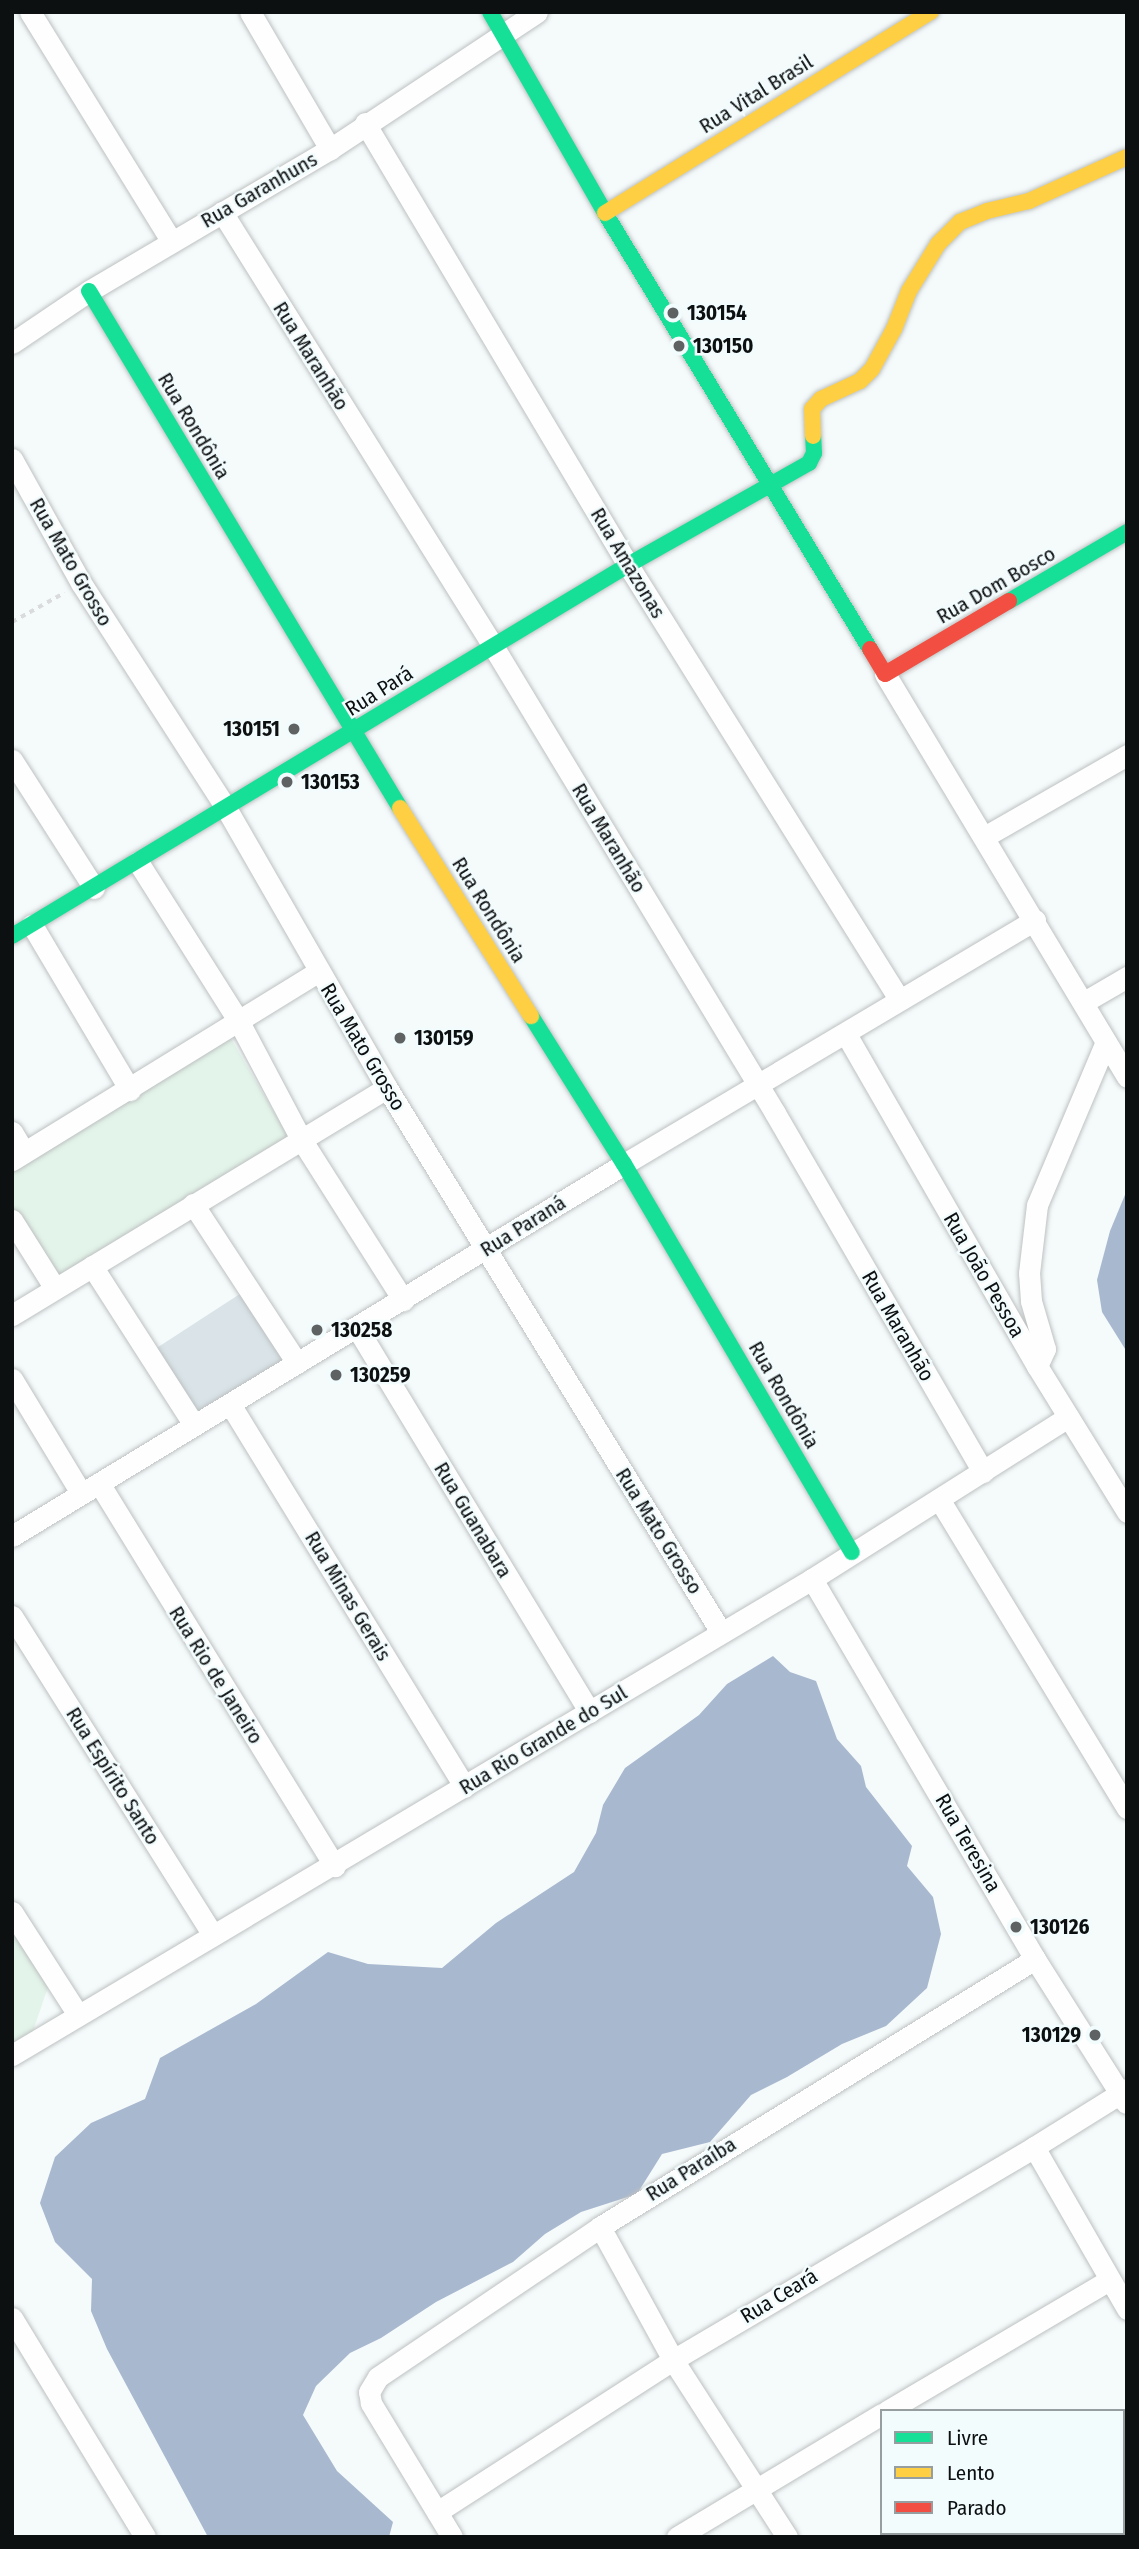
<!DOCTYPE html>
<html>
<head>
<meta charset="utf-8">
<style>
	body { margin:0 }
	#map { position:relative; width:1139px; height:2549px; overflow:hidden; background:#f5fafb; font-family:"Fira Sans Condensed",sans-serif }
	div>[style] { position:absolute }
	.green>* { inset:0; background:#e3f4ea }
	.water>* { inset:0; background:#a8b8cf }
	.building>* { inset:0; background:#d9e3e8; transform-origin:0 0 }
	.path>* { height:3.5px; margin-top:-1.75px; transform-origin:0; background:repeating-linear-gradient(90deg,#dadbdc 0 5px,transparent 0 10px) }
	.roads { filter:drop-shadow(0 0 2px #bdc1c1) drop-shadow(0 0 2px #bdc1c1) }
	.street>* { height:21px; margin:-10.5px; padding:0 10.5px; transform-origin:10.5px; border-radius:10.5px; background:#fefefe }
	.fast>* { height:16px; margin:-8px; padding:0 8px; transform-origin:8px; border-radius:8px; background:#16e098 }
	.slow>* { height:16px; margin:-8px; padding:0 8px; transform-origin:8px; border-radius:8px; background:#ffcf43 }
	.jam>* { height:16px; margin:-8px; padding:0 8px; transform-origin:8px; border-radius:8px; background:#f24e42 }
	.dots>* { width:19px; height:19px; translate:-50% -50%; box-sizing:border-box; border:4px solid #f3fcfd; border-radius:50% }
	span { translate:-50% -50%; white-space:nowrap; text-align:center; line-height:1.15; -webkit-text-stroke:5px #f3fcfd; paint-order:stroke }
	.street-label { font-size:21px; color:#0d1011 }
	.poi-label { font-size:21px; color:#0d1011; font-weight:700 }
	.left { translate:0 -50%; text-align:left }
	.right { translate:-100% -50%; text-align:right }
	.frame { position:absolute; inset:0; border:14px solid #0d1011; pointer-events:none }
	.legend { position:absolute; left:880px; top:2409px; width:245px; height:126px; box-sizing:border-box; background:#f3fcfd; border:2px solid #979e9f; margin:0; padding:9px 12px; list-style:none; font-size:21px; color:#0d1011 }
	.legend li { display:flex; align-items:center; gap:14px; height:35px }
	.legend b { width:35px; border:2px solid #979e9f }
</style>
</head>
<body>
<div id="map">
	<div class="green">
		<i style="clip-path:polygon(226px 1030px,289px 1138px,57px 1278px,12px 1211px,12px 1158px)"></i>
		<i style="clip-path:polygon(12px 1927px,48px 1987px,33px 2031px,12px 2044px)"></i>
	</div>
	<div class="water">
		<i style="clip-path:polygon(1127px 1190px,1127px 1352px,1102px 1312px,1097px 1280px,1110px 1231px)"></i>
		<i style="clip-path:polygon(773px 1656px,790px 1672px,816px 1681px,837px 1739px,861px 1766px,866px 1787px,912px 1846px,907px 1866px,933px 1897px,941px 1934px,927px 1988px,886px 2026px,842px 2044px,787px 2077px,751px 2095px,710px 2142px,662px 2154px,637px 2194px,581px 2212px,545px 2234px,513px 2262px,436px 2302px,381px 2338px,350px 2353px,316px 2386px,303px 2415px,337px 2471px,393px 2522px,389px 2537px,208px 2537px,107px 2349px,91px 2311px,92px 2279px,55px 2242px,40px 2203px,55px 2157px,91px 2123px,145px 2099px,160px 2058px,256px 2004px,328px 1952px,368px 1964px,442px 1968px,496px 1923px,574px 1872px,596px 1833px,603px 1805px,625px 1768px,699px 1715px,727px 1684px)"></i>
	</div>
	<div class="building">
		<i style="left:246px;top:1290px;width:80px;height:112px;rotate:57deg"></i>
	</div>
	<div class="path">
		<i style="left:12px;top:622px;width:60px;rotate:-29.1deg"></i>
	</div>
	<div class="roads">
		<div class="street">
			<i style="left:30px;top:12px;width:270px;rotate:58.3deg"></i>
			<i style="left:250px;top:12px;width:159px;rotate:59.7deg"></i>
			<i style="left:365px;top:123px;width:514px;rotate:59.25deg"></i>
			<i style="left:628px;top:565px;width:512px;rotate:58.02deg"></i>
			<i style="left:222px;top:212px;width:512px;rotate:58.02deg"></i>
			<i style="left:493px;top:646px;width:546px;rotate:58.87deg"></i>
			<i style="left:775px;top:1113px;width:415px;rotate:59.9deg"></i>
			<i style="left:12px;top:343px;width:93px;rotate:-34deg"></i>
			<i style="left:89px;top:291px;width:280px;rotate:-30.5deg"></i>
			<i style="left:330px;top:149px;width:248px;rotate:-33.5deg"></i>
			<i style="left:12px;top:459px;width:142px;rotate:60.9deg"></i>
			<i style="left:81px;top:583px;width:268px;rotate:57.2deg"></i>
			<i style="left:226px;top:808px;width:323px;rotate:60.1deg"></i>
			<i style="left:387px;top:1088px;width:638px;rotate:58.45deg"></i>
			<i style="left:885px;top:674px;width:470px;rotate:59deg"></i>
			<i style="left:12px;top:760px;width:152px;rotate:57.4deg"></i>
			<i style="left:984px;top:837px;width:165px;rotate:-29.8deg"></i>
			<i style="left:138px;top:862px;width:187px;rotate:57.7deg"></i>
			<i style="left:238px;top:1020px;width:135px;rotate:62.1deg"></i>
			<i style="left:301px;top:1139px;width:191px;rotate:57.6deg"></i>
			<i style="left:32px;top:925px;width:192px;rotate:59.3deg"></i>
			<i style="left:1084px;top:1002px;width:50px;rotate:-30.2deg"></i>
			<i style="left:846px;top:1034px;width:383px;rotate:60.1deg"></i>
			<i style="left:1037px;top:1366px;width:172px;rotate:58.3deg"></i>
			<i style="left:12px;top:1132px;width:23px;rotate:59deg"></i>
			<i style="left:12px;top:1160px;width:359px;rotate:-31.6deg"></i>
			<i style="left:193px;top:1204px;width:190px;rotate:56.8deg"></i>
			<i style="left:12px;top:1220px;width:79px;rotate:57.9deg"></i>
			<i style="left:92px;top:1266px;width:189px;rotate:57.3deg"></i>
			<i style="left:12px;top:1315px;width:438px;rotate:-31.2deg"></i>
			<i style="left:357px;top:1328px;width:449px;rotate:58.8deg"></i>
			<i style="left:1037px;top:1366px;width:19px;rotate:-65deg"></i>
			<i style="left:1045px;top:1349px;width:50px;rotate:-106.3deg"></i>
			<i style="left:1031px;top:1301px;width:28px;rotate:-94deg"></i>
			<i style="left:1029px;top:1273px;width:68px;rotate:-83.3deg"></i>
			<i style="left:1037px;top:1205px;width:177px;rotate:-67.1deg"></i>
			<i style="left:12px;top:1379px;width:133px;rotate:58.8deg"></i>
			<i style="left:230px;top:1404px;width:449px;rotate:58.5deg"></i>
			<i style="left:99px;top:1483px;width:450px;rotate:58.4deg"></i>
			<i style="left:939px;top:1499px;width:362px;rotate:58.7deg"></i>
			<i style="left:12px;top:1536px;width:716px;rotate:-31.29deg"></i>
			<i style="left:624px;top:1164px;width:478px;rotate:-30.7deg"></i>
			<i style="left:812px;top:1579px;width:441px;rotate:59.6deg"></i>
			<i style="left:1035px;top:1959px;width:170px;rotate:57.7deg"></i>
			<i style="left:12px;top:1616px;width:377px;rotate:57.8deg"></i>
			<i style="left:12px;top:1912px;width:122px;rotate:57.3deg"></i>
			<i style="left:12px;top:2055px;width:931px;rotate:-30.75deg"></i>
			<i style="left:812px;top:1579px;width:303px;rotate:-32.3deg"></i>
			<i style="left:1034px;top:2147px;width:187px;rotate:60.1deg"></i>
			<i style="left:600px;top:2227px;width:152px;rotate:61.2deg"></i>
			<i style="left:673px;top:2360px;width:211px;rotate:57.2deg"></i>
			<i style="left:12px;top:2318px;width:256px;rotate:58.7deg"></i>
			<i style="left:887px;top:2411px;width:256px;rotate:-30.5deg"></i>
			<i style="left:1123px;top:2442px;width:4px;rotate:-27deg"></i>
			<i style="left:437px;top:2512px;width:281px;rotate:-32.8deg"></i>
			<i style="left:673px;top:2360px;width:419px;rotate:-30.5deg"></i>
			<i style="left:1034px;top:2147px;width:110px;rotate:-31.9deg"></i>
			<i style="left:452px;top:2537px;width:157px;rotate:-121.2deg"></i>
			<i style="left:371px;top:2403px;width:11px;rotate:-100deg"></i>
			<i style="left:369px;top:2392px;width:17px;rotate:-59deg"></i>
			<i style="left:378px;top:2377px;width:268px;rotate:-34deg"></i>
			<i style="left:600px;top:2227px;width:511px;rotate:-31.64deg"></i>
			<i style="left:677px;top:2537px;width:239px;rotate:-31deg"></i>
			<i style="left:966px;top:2537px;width:7px;rotate:-34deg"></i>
		</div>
		<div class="fast">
			<i style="left:490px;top:12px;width:232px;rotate:60.2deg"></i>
			<i style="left:605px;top:213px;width:510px;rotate:58.71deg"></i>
			<i style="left:89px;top:291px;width:603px;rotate:58.97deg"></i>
			<i style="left:1009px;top:601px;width:137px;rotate:-30.3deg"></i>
			<i style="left:12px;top:936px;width:719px;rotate:-31.06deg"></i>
			<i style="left:628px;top:565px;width:208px;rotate:-29.4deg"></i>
			<i style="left:809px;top:463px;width:11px;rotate:-63deg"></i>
			<i style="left:814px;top:453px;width:17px;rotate:-93deg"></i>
			<i style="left:531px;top:1016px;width:175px;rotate:57.9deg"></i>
			<i style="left:624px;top:1164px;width:450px;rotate:59.6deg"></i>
		</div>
		<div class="slow">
			<i style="left:605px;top:213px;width:383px;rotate:-31.7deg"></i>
			<i style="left:813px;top:436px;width:27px;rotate:-92deg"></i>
			<i style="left:812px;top:409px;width:13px;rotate:-48deg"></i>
			<i style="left:821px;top:399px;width:43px;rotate:-24.8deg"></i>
			<i style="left:860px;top:381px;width:17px;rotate:-45deg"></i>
			<i style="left:872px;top:369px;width:46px;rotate:-61.2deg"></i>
			<i style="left:894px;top:329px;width:41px;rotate:-68.5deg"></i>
			<i style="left:909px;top:291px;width:55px;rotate:-58.3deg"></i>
			<i style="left:938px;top:244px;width:31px;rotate:-45deg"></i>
			<i style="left:960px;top:222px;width:29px;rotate:-22deg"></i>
			<i style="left:987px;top:211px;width:43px;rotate:-13.4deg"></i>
			<i style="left:1029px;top:201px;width:107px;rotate:-24.2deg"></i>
			<i style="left:400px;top:808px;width:246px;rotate:57.8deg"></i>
		</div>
		<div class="jam">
			<i style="left:870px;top:649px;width:29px;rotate:59deg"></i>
			<i style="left:885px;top:674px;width:144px;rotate:-30.5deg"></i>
		</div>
	</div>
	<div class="dots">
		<i style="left:673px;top:313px;background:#5e6263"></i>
		<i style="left:679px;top:346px;background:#5e6263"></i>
		<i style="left:294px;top:729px;background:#5e6263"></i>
		<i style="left:287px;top:782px;background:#5e6263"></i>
		<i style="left:400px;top:1038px;background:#5e6263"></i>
		<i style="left:317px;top:1330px;background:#5e6263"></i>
		<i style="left:336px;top:1375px;background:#5e6263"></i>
		<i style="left:1016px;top:1927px;background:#5e6263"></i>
		<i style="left:1095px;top:2035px;background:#5e6263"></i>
	</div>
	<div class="street-label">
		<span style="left:756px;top:94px;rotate:-32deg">Rua Vital Brasil</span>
		<span style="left:259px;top:190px;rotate:-30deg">Rua Garanhuns</span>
		<span style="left:311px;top:356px;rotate:58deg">Rua Maranhão</span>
		<span style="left:194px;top:426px;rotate:59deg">Rua Rondônia</span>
		<span style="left:71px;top:562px;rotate:60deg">Rua Mato Grosso</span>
		<span style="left:628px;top:563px;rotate:59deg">Rua Amazonas</span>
		<span style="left:996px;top:585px;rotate:-30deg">Rua Dom Bosco</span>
		<span style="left:379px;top:691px;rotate:-32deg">Rua Pará</span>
		<span style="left:609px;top:838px;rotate:59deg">Rua Maranhão</span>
		<span style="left:489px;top:910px;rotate:58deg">Rua Rondônia</span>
		<span style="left:363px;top:1047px;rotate:59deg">Rua Mato Grosso</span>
		<span style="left:523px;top:1226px;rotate:-32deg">Rua Paraná</span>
		<span style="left:984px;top:1275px;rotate:60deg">Rua João Pessoa</span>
		<span style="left:898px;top:1326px;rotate:60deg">Rua Maranhão</span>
		<span style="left:784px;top:1395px;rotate:60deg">Rua Rondônia</span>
		<span style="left:473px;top:1520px;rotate:59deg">Rua Guanabara</span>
		<span style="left:659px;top:1531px;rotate:58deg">Rua Mato Grosso</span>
		<span style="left:348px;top:1596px;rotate:59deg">Rua Minas Gerais</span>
		<span style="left:216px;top:1675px;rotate:58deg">Rua Rio de Janeiro</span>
		<span style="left:543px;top:1740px;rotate:-31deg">Rua Rio Grande do Sul</span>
		<span style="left:113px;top:1776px;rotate:58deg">Rua Espírito Santo</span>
		<span style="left:968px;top:1843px;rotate:60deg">Rua Teresina</span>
		<span style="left:691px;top:2169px;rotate:-32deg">Rua Paraíba</span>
		<span style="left:779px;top:2296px;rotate:-31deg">Rua Ceará</span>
	</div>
	<div class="poi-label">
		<span class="left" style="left:687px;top:313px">130154</span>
		<span class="left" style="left:693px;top:346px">130150</span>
		<span class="right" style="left:280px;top:729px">130151</span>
		<span class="left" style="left:301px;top:782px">130153</span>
		<span class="left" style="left:414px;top:1038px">130159</span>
		<span class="left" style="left:331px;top:1330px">130258</span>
		<span class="left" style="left:350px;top:1375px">130259</span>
		<span class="left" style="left:1030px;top:1927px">130126</span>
		<span class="right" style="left:1081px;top:2035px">130129</span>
	</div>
	<div class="frame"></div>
	<ul class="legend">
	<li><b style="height:9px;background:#16e098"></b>Livre</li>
	<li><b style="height:9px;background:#ffcf43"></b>Lento</li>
	<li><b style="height:9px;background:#f24e42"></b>Parado</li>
	</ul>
</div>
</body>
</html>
